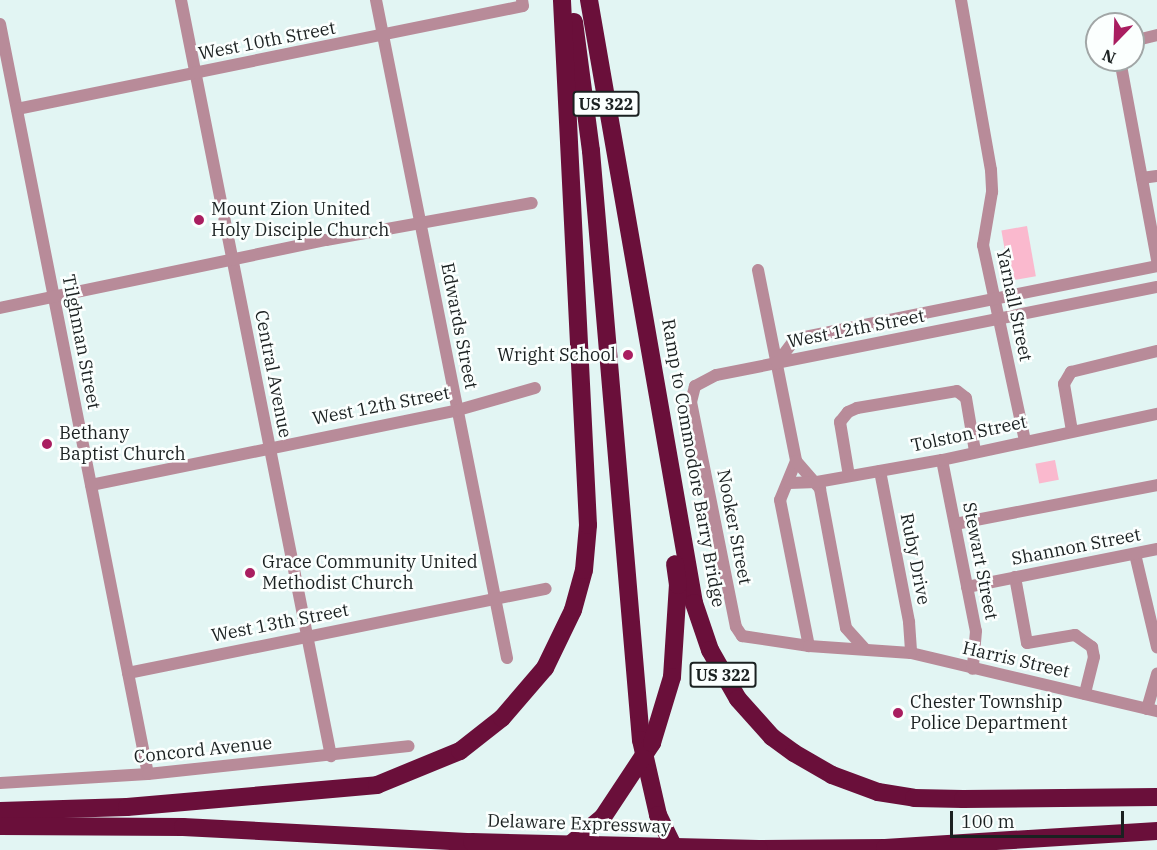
<!DOCTYPE html>
<html>
<head>
<meta charset="utf-8">
<style>
	body { margin:0 }
	#map { position:relative; width:1157px; height:850px; overflow:hidden; background:#e2f5f3; font-family:"IBM Plex Serif",serif }
	div>[style] { position:absolute }
	.green>* { inset:0; background:#fab9ce; transform-origin:0 0 }
	.minor>* { height:12px; margin:-6px; padding:0 6px; transform-origin:6px; border-radius:6px; background:#b88b99 }
	.motorway>* { height:18px; margin:-9px; padding:0 9px; transform-origin:9px; border-radius:9px; background:#6a0f3a }
	.motorway-bridge>* { height:18px; margin:-9px; padding:0 9px; transform-origin:9px; border-radius:9px; background:#6a0f3a }
	.dots>* { width:16px; height:16px; translate:-50% -50%; box-sizing:border-box; border:3px solid #fbfffe; border-radius:50% }
	span { translate:-50% -50%; white-space:nowrap; text-align:center; line-height:1.15; -webkit-text-stroke:5px #fbfffe; paint-order:stroke }
	.shield-label span { padding:2px 4px; background:#fbfffe; border:2px solid; border-radius:4px; -webkit-text-stroke-width:0 }
	.shield-label { font-size:16px; color:#1b2121; font-weight:700 }
	.street-label { font-size:18px; color:#1b2121 }
	.poi-label { font-size:18px; color:#1b2121 }
	.left { translate:0 -50%; text-align:left }
	.right { translate:-100% -50%; text-align:right }
	.north { position:absolute; left:1085px; top:12px; width:60px; height:60px; box-sizing:border-box; background:#fbfffe; border:2px solid #a1a6a6; border-radius:50%; rotate:203deg; font-size:16px; font-weight:700; line-height:24px; text-align:center; color:#1b2121 }
	.north::after { content:''; display:block; margin:auto; width:21px; height:27px; background:#a91e60; clip-path:polygon(50% 0,100% 100%,50% 72%,0 100%) }
	.scale { position:absolute; left:950px; top:811px; width:174px; height:27px; box-sizing:border-box; border:3px solid #1b2121; border-top:0; padding-left:8px; font-size:18px; line-height:21px; white-space:nowrap; color:#1b2121; -webkit-text-stroke:4px #fbfffe; paint-order:stroke }
</style>
</head>
<body>
<div id="map">
	<div class="green">
		<i style="left:1027px;top:226px;width:51px;height:26px;rotate:80deg"></i>
		<i style="left:1055px;top:460px;width:20px;height:20px;rotate:79deg"></i>
	</div>
	<div class="minor">
		<i style="left:181px;top:0;width:771px;rotate:78.78deg"></i>
		<i style="left:376px;top:0;width:671px;rotate:78.74deg"></i>
		<i style="left:961px;top:0;width:173px;rotate:80deg"></i>
		<i style="left:991px;top:170px;width:22px;rotate:87deg"></i>
		<i style="left:992px;top:192px;width:54px;rotate:99.6deg"></i>
		<i style="left:983px;top:245px;width:200px;rotate:77.9deg"></i>
		<i style="left:0;top:24px;width:764px;rotate:78.84deg"></i>
		<i style="left:1133px;top:41px;width:25px;rotate:-14deg"></i>
		<i style="left:1120px;top:60px;width:203px;rotate:79.5deg"></i>
		<i style="left:17px;top:109px;width:516px;rotate:-11.51deg"></i>
		<i style="left:523px;top:6px;width:6px;rotate:-99deg"></i>
		<i style="left:1142px;top:178px;width:15px;rotate:-8deg"></i>
		<i style="left:758px;top:270px;width:195px;rotate:78.7deg"></i>
		<i style="left:796px;top:461px;width:42px;rotate:112.3deg"></i>
		<i style="left:780px;top:500px;width:149px;rotate:78.8deg"></i>
		<i style="left:1157px;top:287px;width:450px;rotate:168.7deg"></i>
		<i style="left:716px;top:375px;width:24px;rotate:152deg"></i>
		<i style="left:695px;top:386px;width:16px;rotate:104deg"></i>
		<i style="left:691px;top:402px;width:229px;rotate:78.7deg"></i>
		<i style="left:736px;top:627px;width:11px;rotate:56deg"></i>
		<i style="left:742px;top:636px;width:68px;rotate:8.5deg"></i>
		<i style="left:809px;top:646px;width:102px;rotate:3.9deg"></i>
		<i style="left:911px;top:653px;width:253px;rotate:13.3deg"></i>
		<i style="left:0;top:308px;width:333px;rotate:-11.8deg"></i>
		<i style="left:326px;top:240px;width:209px;rotate:-10.2deg"></i>
		<i style="left:777px;top:363px;width:30px;rotate:-53deg"></i>
		<i style="left:795px;top:339px;width:369px;rotate:-11.4deg"></i>
		<i style="left:1072px;top:431px;width:48px;rotate:-99.7deg"></i>
		<i style="left:1064px;top:384px;width:14px;rotate:-60deg"></i>
		<i style="left:1071px;top:372px;width:89px;rotate:-13.7deg"></i>
		<i style="left:942px;top:460px;width:174px;rotate:78.8deg"></i>
		<i style="left:976px;top:631px;width:38px;rotate:95deg"></i>
		<i style="left:796px;top:461px;width:37px;rotate:49deg"></i>
		<i style="left:820px;top:489px;width:141px;rotate:79.4deg"></i>
		<i style="left:846px;top:628px;width:28px;rotate:48deg"></i>
		<i style="left:880px;top:471px;width:154px;rotate:79.1deg"></i>
		<i style="left:909px;top:622px;width:31px;rotate:86deg"></i>
		<i style="left:849px;top:476px;width:55px;rotate:-99.5deg"></i>
		<i style="left:840px;top:422px;width:13px;rotate:-51deg"></i>
		<i style="left:848px;top:412px;width:10px;rotate:-24deg"></i>
		<i style="left:857px;top:408px;width:101px;rotate:-9.6deg"></i>
		<i style="left:957px;top:391px;width:11px;rotate:38deg"></i>
		<i style="left:966px;top:398px;width:54px;rotate:80.4deg"></i>
		<i style="left:789px;top:483px;width:28px;rotate:-2deg"></i>
		<i style="left:817px;top:482px;width:127px;rotate:-10deg"></i>
		<i style="left:942px;top:460px;width:220px;rotate:-12.1deg"></i>
		<i style="left:91px;top:485px;width:375px;rotate:-11.5deg"></i>
		<i style="left:458px;top:410px;width:80px;rotate:-15.9deg"></i>
		<i style="left:955px;top:524px;width:206px;rotate:-10.9deg"></i>
		<i style="left:1135px;top:554px;width:96px;rotate:76.7deg"></i>
		<i style="left:1015px;top:577px;width:67px;rotate:79.7deg"></i>
		<i style="left:1027px;top:643px;width:49px;rotate:-9.5deg"></i>
		<i style="left:1075px;top:635px;width:21px;rotate:35deg"></i>
		<i style="left:1092px;top:647px;width:10px;rotate:79deg"></i>
		<i style="left:1094px;top:657px;width:38px;rotate:104deg"></i>
		<i style="left:967px;top:587px;width:194px;rotate:-11.3deg"></i>
		<i style="left:128px;top:673px;width:426px;rotate:-11.4deg"></i>
		<i style="left:1147px;top:709px;width:37px;rotate:-74deg"></i>
		<i style="left:0;top:783px;width:148px;rotate:-3.5deg"></i>
		<i style="left:148px;top:774px;width:262px;rotate:-6.1deg"></i>
	</div>
	<div class="motorway">
		<i style="left:589px;top:0;width:612px;rotate:80.12deg"></i>
		<i style="left:694px;top:603px;width:50px;rotate:71.2deg"></i>
		<i style="left:710px;top:650px;width:56px;rotate:60.3deg"></i>
		<i style="left:738px;top:699px;width:51px;rotate:48.2deg"></i>
		<i style="left:772px;top:737px;width:27px;rotate:36deg"></i>
		<i style="left:794px;top:753px;width:44px;rotate:30.1deg"></i>
		<i style="left:832px;top:775px;width:49px;rotate:20.3deg"></i>
		<i style="left:878px;top:792px;width:36px;rotate:9deg"></i>
		<i style="left:914px;top:798px;width:49px;rotate:1.2deg"></i>
		<i style="left:963px;top:799px;width:194px;rotate:-0.6deg"></i>
		<i style="left:574px;top:22px;width:130px;rotate:82.5deg"></i>
		<i style="left:591px;top:151px;width:591px;rotate:85.15deg"></i>
		<i style="left:641px;top:740px;width:77px;rotate:77.2deg"></i>
		<i style="left:658px;top:815px;width:39px;rotate:64deg"></i>
		<i style="left:672px;top:677px;width:92px;rotate:-86.3deg"></i>
		<i style="left:678px;top:585px;width:21px;rotate:-98deg"></i>
		<i style="left:0;top:811px;width:127px;rotate:-1.8deg"></i>
		<i style="left:127px;top:807px;width:251px;rotate:-5deg"></i>
		<i style="left:377px;top:785px;width:90px;rotate:-22.3deg"></i>
		<i style="left:460px;top:751px;width:53px;rotate:-38.2deg"></i>
		<i style="left:502px;top:718px;width:66px;rotate:-49.3deg"></i>
		<i style="left:545px;top:668px;width:64px;rotate:-64.2deg"></i>
		<i style="left:573px;top:610px;width:41px;rotate:-74.6deg"></i>
		<i style="left:584px;top:570px;width:45px;rotate:-84.9deg"></i>
		<i style="left:588px;top:525px;width:526px;rotate:-92.84deg"></i>
		<i style="left:0;top:826px;width:183px;rotate:0.3deg"></i>
		<i style="left:183px;top:827px;width:289px;rotate:3deg"></i>
		<i style="left:565px;top:849px;width:50px;rotate:-40.1deg"></i>
		<i style="left:759px;top:849px;width:126px;rotate:-0.5deg"></i>
		<i style="left:885px;top:848px;width:273px;rotate:-3.6deg"></i>
	</div>
	<div class="motorway-bridge">
		<i style="left:603px;top:817px;width:89px;rotate:-56.5deg"></i>
		<i style="left:652px;top:743px;width:69px;rotate:-73.1deg"></i>
		<i style="left:472px;top:842px;width:287px;rotate:1.4deg"></i>
	</div>
	<div class="dots">
		<i style="left:199px;top:220px;background:#a91e60"></i>
		<i style="left:628px;top:355px;background:#a91e60"></i>
		<i style="left:47px;top:444px;background:#a91e60"></i>
		<i style="left:250px;top:573px;background:#a91e60"></i>
		<i style="left:898px;top:713px;background:#a91e60"></i>
	</div>
	<div class="shield-label">
		<span style="left:606px;top:104px">US 322</span>
		<span style="left:723px;top:675px">US 322</span>
	</div>
	<div class="street-label">
		<span style="left:267px;top:41px;rotate:-11deg">West 10th Street</span>
		<span style="left:1014px;top:305px;rotate:78deg">Yarnall Street</span>
		<span style="left:459px;top:326px;rotate:79deg">Edwards Street</span>
		<span style="left:856px;top:329px;rotate:-11deg">West 12th Street</span>
		<span style="left:81px;top:342px;rotate:79deg">Tilghman Street</span>
		<span style="left:273px;top:374px;rotate:79deg">Central Avenue</span>
		<span style="left:381px;top:406px;rotate:-11deg">West 12th Street</span>
		<span style="left:969px;top:434px;rotate:-12deg">Tolston Street</span>
		<span style="left:693px;top:463px;rotate:80deg">Ramp to Commodore Barry Bridge</span>
		<span style="left:734px;top:527px;rotate:79deg">Nooker Street</span>
		<span style="left:1076px;top:547px;rotate:-11deg">Shannon Street</span>
		<span style="left:915px;top:559px;rotate:79deg">Ruby Drive</span>
		<span style="left:980px;top:561px;rotate:79deg">Stewart Street</span>
		<span style="left:280px;top:623px;rotate:-11deg">West 13th Street</span>
		<span style="left:1016px;top:660px;rotate:13deg">Harris Street</span>
		<span style="left:203px;top:750px;rotate:-6deg">Concord Avenue</span>
		<span style="left:579px;top:824px;rotate:2deg">Delaware Expressway</span>
	</div>
	<div class="poi-label">
		<span class="left" style="left:211px;top:220px">Mount Zion United<br>Holy Disciple Church</span>
		<span class="right" style="left:616px;top:355px">Wright School</span>
		<span class="left" style="left:59px;top:444px">Bethany<br>Baptist Church</span>
		<span class="left" style="left:262px;top:573px">Grace Community United<br>Methodist Church</span>
		<span class="left" style="left:910px;top:713px">Chester Township<br>Police Department</span>
	</div>
	<div class="north">N</div>
	<div class="scale">100 m</div>
</div>
</body>
</html>
